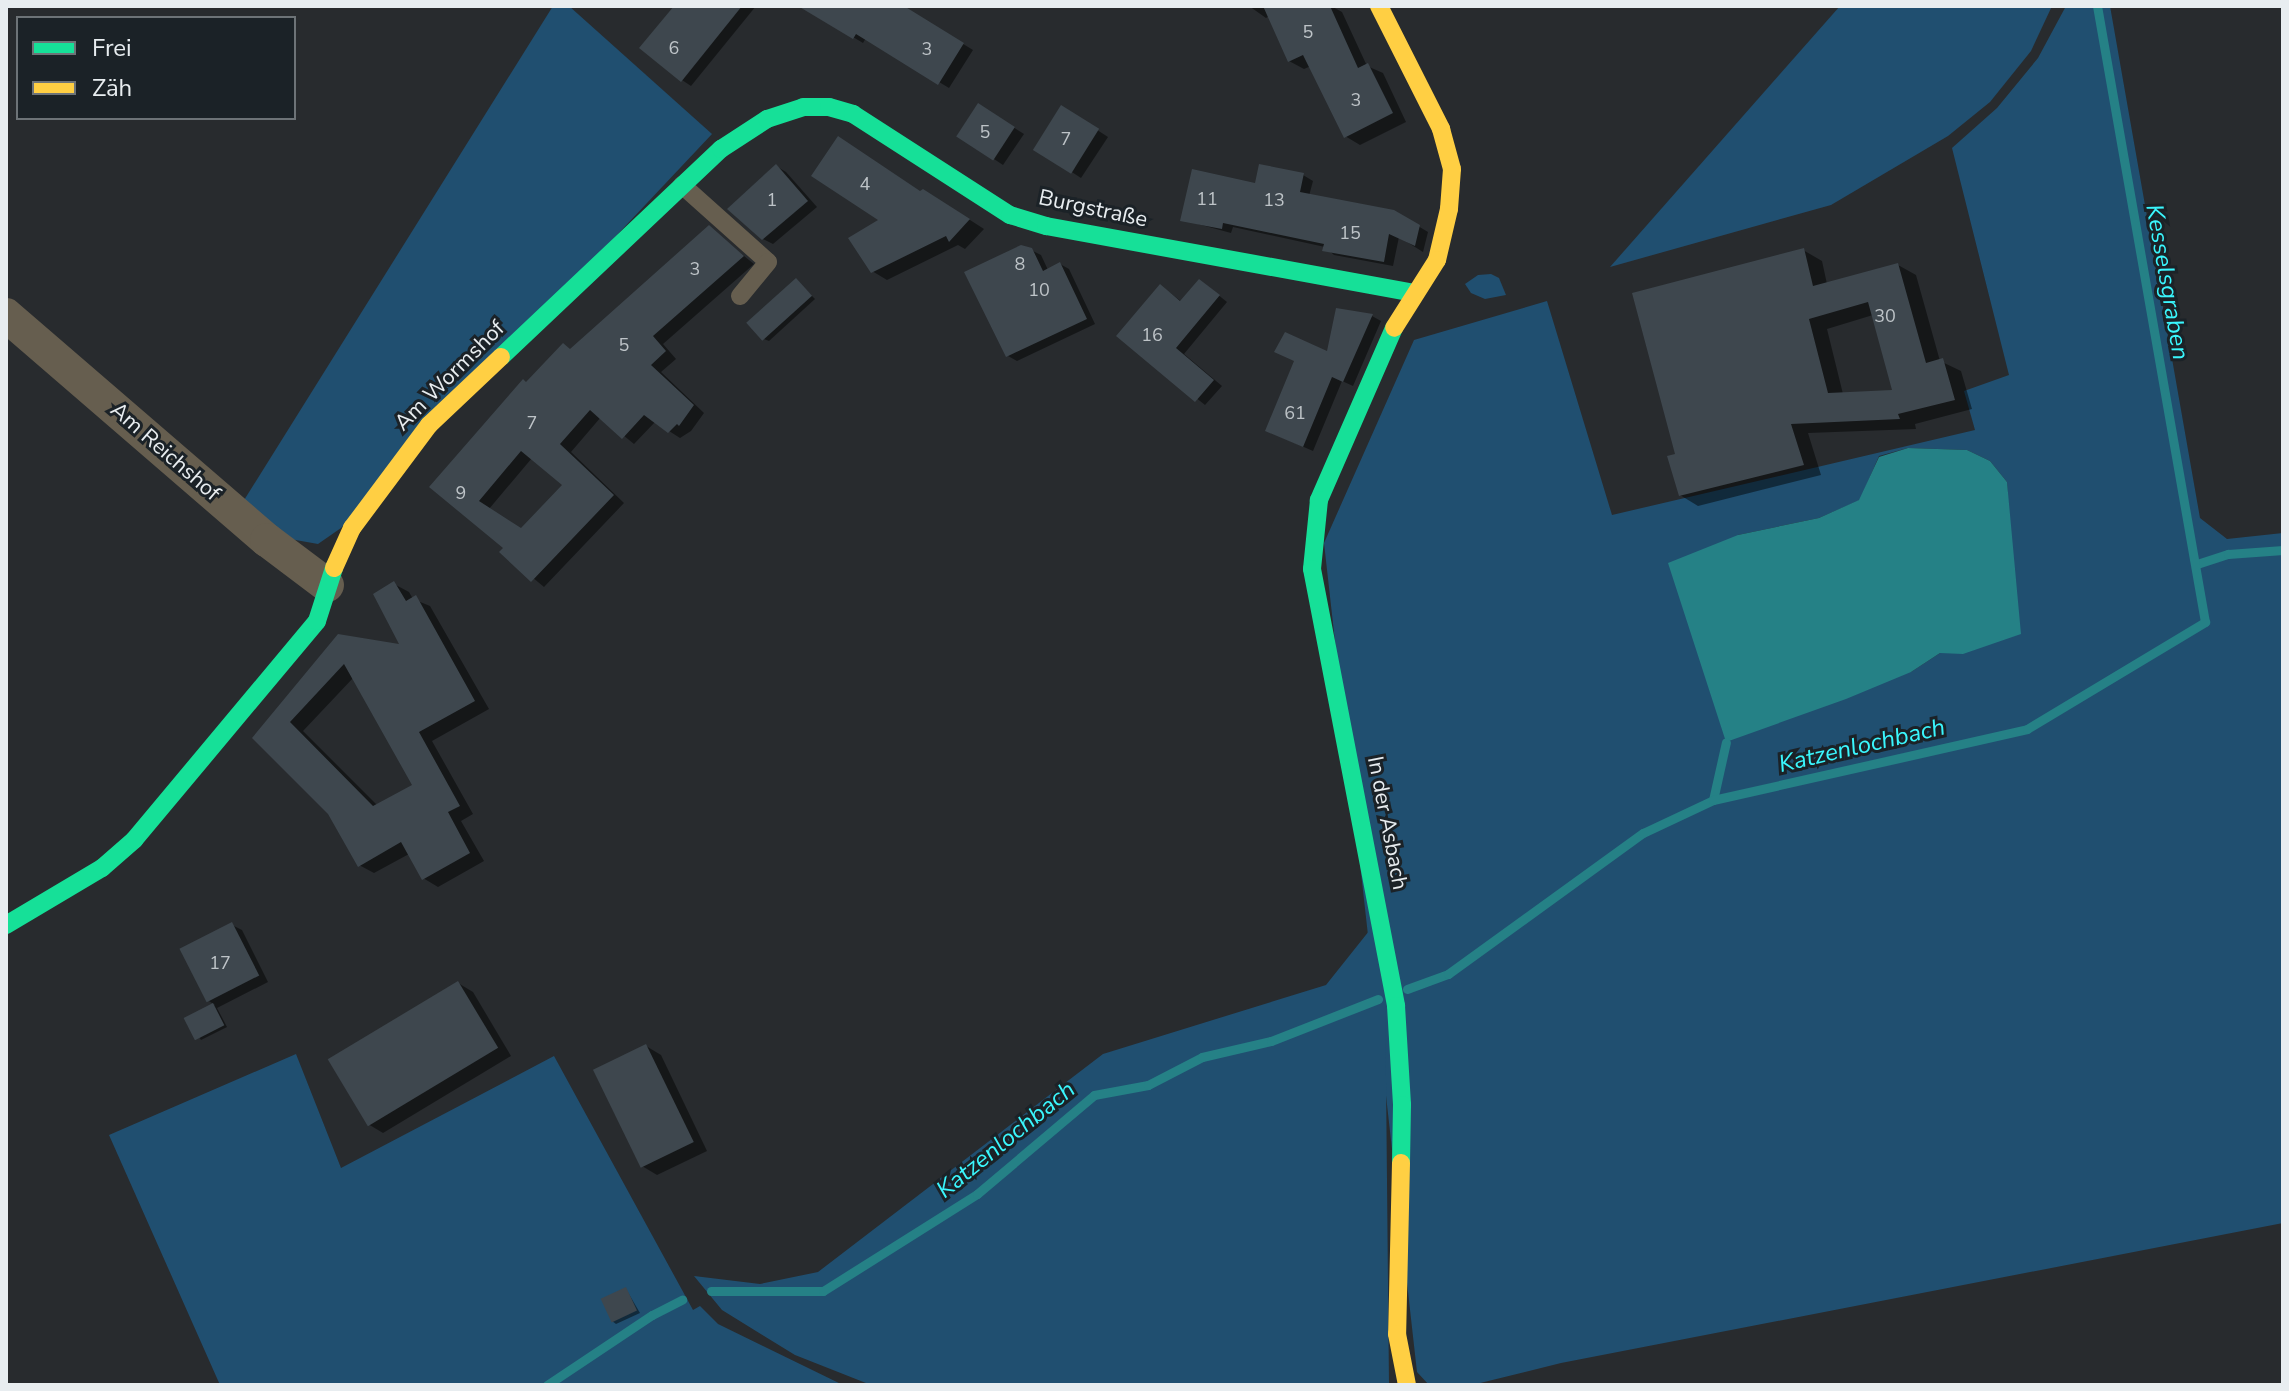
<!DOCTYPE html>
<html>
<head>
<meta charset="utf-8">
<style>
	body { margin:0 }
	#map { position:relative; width:2289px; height:1391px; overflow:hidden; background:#282b2e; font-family:"Nunito Sans",sans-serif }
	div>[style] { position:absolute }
	.green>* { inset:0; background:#204f70 }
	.water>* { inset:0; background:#258186 }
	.shadow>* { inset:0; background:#0007 }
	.stream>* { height:9px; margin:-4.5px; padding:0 4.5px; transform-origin:4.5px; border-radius:4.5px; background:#258186 }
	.building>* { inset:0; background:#3e474e; transform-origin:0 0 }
	.lane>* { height:18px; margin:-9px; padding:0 9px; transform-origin:9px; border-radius:9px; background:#665e4f }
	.street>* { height:34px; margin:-17px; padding:0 17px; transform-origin:17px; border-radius:17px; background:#665e4f }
	.fast>* { height:18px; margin:-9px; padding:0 9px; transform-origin:9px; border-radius:9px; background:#16e098 }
	.slow>* { height:18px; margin:-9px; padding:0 9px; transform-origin:9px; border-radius:9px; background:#ffcf43 }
	span { translate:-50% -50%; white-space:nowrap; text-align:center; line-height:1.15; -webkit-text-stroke:6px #1b2227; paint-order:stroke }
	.number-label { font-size:18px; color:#bec4c8 }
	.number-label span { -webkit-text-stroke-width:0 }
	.street-label { font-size:22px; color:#e8edf0 }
	.water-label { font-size:24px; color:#3af6fd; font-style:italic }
	.frame { position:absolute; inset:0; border:8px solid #e8edf0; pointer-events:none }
	.legend { position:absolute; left:16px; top:16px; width:280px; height:104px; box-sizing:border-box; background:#1b2227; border:2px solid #6d7377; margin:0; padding:10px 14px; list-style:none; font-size:24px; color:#e8edf0 }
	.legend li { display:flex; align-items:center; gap:16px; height:40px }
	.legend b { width:40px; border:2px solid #6d7377 }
</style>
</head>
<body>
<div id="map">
	<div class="green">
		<i style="clip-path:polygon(553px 6px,569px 6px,712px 134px,341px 528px,318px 544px,290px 539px,241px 505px)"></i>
		<i style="clip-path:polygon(1840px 6px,2052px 6px,2031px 51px,1990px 102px,1948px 136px,1831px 205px,1610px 267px)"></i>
		<i style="clip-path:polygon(evenodd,2066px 6px,2110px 6px,2200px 518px,2227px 539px,2283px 533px,2283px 1223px,1561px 1363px,1472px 1385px,1429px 1385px,1417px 1372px,1324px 543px,1414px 340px,1547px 301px,1612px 515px,1975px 430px,1964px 391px,2009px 375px,1952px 148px,1997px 108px,2038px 58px,2066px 6px,1908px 448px,1967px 450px,1990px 461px,2007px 482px,2010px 536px,1947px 653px,1940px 653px,1911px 672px,1738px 535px,1819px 518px,1860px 500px,1879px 456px,1908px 448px)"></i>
		<i style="clip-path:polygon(1491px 274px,1499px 278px,1506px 295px,1485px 299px,1471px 293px,1465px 284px,1478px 275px)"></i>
		<i style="clip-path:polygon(1373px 926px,1385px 976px,1389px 1385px,871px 1385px,795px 1355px,722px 1310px,694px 1276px,760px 1284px,818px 1272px,1103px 1054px,1326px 985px)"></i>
		<i style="clip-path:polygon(296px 1054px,341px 1168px,554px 1056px,693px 1310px,700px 1306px,718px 1324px,843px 1385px,220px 1385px,109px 1135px)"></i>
	</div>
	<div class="water">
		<i style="clip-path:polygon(1908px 448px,1967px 450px,1990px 461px,2007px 482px,2021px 634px,1963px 654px,1940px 653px,1911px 672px,1846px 699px,1726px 742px,1668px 563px,1738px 535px,1819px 518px,1859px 500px,1879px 457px)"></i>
	</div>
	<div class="shadow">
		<i style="clip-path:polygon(683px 6px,756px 6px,691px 86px,682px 80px)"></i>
		<i style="clip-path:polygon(818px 6px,901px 6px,973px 50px,949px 88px,866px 38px,863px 43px,813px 13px)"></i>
		<i style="clip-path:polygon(1249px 6px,1331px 6px,1342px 12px,1367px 66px,1383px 73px,1406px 122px,1360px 145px,1345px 136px,1311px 66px,1304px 69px,1289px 61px,1269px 16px,1266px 18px)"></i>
		<i style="clip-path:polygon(988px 111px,1024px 134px,1003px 165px,994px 159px)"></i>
		<i style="clip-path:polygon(1071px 113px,1108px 137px,1081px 178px,1035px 148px)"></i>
		<i style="clip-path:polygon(776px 166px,786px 172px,817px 207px,773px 244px,763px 239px)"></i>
		<i style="clip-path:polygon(1303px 175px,1313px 181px,1309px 196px,1393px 211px,1428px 232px,1423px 252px,1399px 237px,1393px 266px,1334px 255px,1325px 247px,1233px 227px,1231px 233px,1183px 220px,1256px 185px)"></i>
		<i style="clip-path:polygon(939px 200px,984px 229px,965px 249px,958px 245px,887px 280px,872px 271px)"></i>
		<i style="clip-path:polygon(evenodd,709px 228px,754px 264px,663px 344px,676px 359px,661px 372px,704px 413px,691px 431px,680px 438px,655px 422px,634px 444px,601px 417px,571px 452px,624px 503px,544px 587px,502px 552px,506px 547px,432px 487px,527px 383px,572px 350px,709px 228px,532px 458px,565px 485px,522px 530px,489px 509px,532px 458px)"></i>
		<i style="clip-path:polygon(1031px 250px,1041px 255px,1048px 270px,1060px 264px,1069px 269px,1095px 324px,1017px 361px,1008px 356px)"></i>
		<i style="clip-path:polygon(evenodd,1803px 250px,1822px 261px,1827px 284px,1898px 265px,1916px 275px,1940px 361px,1961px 371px,1972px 409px,1915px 424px,1916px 429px,1808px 433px,1821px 475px,1698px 506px,1680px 495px,1677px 455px,1803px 250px,1873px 315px,1894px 392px,1843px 394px,1827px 329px,1873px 315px)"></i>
		<i style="clip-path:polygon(796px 280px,815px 299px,769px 341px,764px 339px)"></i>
		<i style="clip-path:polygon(1202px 282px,1227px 302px,1184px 354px,1222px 386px,1205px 405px,1119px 336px,1169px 292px,1182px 302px)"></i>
		<i style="clip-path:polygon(1372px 316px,1381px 321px,1353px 386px,1342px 381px,1313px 451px,1267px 431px,1328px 354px)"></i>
		<i style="clip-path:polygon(evenodd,394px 584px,409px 592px,413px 599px,430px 606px,489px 709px,432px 741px,473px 814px,461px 821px,484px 861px,438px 887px,423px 878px,409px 854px,374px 873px,359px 865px,329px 813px,255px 738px,339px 636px,402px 646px,394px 584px,354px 677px,415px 786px,378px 806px,303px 731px,354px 677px)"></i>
		<i style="clip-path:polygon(232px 925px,242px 930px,268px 982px,217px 1008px,227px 1027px,201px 1040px,187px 1019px,215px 1005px,209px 1001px)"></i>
		<i style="clip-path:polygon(458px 983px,473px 992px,511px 1056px,383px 1133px,368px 1124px)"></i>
		<i style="clip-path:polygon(646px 1046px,661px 1055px,707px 1151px,657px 1175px,642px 1166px)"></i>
		<i style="clip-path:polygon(626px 1289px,640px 1313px,616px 1324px,612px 1321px)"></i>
	</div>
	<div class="stream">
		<i style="left:2197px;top:564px;width:33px;rotate:-18deg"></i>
		<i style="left:2228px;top:554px;width:55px;rotate:-4.2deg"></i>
		<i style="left:1713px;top:800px;width:59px;rotate:-77.4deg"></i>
		<i style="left:1407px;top:989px;width:44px;rotate:-20.1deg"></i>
		<i style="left:1448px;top:974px;width:241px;rotate:-35.9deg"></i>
		<i style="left:1643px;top:833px;width:77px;rotate:-25.2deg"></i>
		<i style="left:1713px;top:800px;width:322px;rotate:-12.7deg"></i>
		<i style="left:2027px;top:729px;width:208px;rotate:-31deg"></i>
		<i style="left:2205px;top:622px;width:625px;rotate:-99.94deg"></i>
		<i style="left:711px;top:1291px;width:112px"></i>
		<i style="left:823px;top:1291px;width:182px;rotate:-32.2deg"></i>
		<i style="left:977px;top:1194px;width:153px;rotate:-40.2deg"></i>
		<i style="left:1094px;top:1095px;width:55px;rotate:-10.5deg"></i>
		<i style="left:1148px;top:1085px;width:61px;rotate:-27.4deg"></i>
		<i style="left:1202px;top:1057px;width:71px;rotate:-13.1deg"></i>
		<i style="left:1271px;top:1041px;width:115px;rotate:-21.4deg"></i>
		<i style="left:547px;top:1385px;width:126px;rotate:-33.7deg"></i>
		<i style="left:652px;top:1315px;width:34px;rotate:-27deg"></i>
	</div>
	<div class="building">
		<i style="clip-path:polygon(674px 6px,742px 6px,681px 82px,639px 48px)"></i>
		<i style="clip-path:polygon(798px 6px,904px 6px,964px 43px,938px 85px,856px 34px,853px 39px)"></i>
		<i style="clip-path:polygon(1263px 6px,1330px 6px,1358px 68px,1368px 63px,1393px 113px,1344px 138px,1303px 55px,1288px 62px)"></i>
		<i style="left:978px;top:103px;width:44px;height:40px;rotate:33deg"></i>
		<i style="left:1061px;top:105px;width:45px;height:53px;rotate:32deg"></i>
		<i style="clip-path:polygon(838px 136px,920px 191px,923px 189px,970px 219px,949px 242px,946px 236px,871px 273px,848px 238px,878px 220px,811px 176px)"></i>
		<i style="clip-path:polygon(776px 164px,808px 201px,762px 240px,727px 209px)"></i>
		<i style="clip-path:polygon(1259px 164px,1304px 173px,1300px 192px,1394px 210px,1420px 225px,1415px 246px,1389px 234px,1384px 262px,1322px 251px,1324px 244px,1223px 223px,1222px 229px,1180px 221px,1192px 169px,1255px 183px)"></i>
		<i style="clip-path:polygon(evenodd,709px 225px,744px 256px,653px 336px,666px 351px,651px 365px,694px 405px,679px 426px,677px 424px,668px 433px,644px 415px,622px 439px,590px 410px,560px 444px,614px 495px,531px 582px,499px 552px,503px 548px,429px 487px,523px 379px,526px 382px,563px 343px,570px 349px,709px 225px,521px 451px,562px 485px,521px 528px,479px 501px,521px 451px)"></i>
		<i style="clip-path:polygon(1021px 245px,1032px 248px,1043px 271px,1060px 262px,1087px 319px,1006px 357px,964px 272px)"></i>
		<i style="clip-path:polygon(evenodd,1804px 248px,1813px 286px,1898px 263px,1926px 363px,1943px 358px,1955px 400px,1898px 414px,1900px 419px,1791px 424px,1804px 465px,1679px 496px,1667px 456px,1675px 454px,1632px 293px,1804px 248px,1868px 302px,1892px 390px,1828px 393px,1809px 319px,1868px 302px)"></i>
		<i style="left:796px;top:278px;width:24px;height:67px;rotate:48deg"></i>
		<i style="clip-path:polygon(1199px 279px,1220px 295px,1176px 348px,1214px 380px,1195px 402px,1116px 336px,1160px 284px,1180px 301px)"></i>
		<i style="clip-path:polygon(1336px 308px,1373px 314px,1343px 382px,1332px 377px,1303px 447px,1265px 431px,1294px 361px,1274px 352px,1285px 332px,1327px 351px)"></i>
		<i style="clip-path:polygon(evenodd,394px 581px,406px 601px,416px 595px,475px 701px,419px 732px,460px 806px,448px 812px,470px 853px,422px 880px,401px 842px,358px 867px,328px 814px,252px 738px,338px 634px,399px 644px,373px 594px,394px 581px,344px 664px,412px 785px,373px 806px,290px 722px,344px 664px)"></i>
		<i style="left:232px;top:922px;width:60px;height:59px;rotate:63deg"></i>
		<i style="left:458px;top:981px;width:78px;height:152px;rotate:59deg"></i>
		<i style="left:213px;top:1003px;width:25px;height:33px;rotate:63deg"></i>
		<i style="left:646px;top:1044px;width:109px;height:59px;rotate:64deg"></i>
		<i style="left:626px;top:1287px;width:26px;height:28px;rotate:65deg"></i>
	</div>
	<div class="lane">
		<i style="left:682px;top:185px;width:115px;rotate:41.8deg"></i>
		<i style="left:768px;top:262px;width:44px;rotate:129.5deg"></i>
	</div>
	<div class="street">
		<i style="left:6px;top:315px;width:345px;rotate:40.8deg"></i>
		<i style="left:267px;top:540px;width:75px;rotate:36.9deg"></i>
	</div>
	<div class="fast">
		<i style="left:1394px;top:328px;width:188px;rotate:113.6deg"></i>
		<i style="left:1319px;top:500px;width:69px;rotate:95.8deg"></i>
		<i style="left:1312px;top:569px;width:445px;rotate:79.1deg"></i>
		<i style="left:1396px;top:1006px;width:99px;rotate:86.5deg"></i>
		<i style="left:1402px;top:1105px;width:58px;rotate:91deg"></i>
		<i style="left:501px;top:357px;width:303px;rotate:-43.4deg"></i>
		<i style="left:721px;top:149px;width:55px;rotate:-33.1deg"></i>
		<i style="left:767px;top:119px;width:38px;rotate:-18deg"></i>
		<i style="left:803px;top:107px;width:26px"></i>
		<i style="left:829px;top:107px;width:25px;rotate:16deg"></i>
		<i style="left:853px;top:114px;width:187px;rotate:32.8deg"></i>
		<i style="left:1010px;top:215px;width:38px;rotate:17deg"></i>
		<i style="left:1046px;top:226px;width:375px;rotate:10.3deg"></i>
		<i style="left:6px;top:925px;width:112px;rotate:-30.7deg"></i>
		<i style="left:102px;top:868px;width:43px;rotate:-41.2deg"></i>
		<i style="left:134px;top:840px;width:285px;rotate:-50.1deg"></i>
		<i style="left:317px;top:621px;width:56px;rotate:-72.2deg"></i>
	</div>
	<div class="slow">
		<i style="left:1379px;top:6px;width:138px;rotate:63.2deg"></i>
		<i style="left:1441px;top:129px;width:41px;rotate:74.6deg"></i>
		<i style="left:1452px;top:169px;width:40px;rotate:94.3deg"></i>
		<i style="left:1449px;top:209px;width:52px;rotate:103.2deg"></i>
		<i style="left:1437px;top:260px;width:80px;rotate:122.3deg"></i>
		<i style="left:334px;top:568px;width:44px;rotate:-65.8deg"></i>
		<i style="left:352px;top:528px;width:129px;rotate:-53.2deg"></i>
		<i style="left:429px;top:425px;width:99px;rotate:-43.4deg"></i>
		<i style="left:1401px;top:1163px;width:171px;rotate:91.3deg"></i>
		<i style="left:1397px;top:1334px;width:52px;rotate:78.9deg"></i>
	</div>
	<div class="number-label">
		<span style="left:1308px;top:32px">5</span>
		<span style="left:674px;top:48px">6</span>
		<span style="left:927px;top:49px">3</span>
		<span style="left:1356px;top:100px">3</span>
		<span style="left:985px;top:132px">5</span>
		<span style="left:1066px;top:139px">7</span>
		<span style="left:865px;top:184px">4</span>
		<span style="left:1207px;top:199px">11</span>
		<span style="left:772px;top:200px">1</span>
		<span style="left:1274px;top:200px">13</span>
		<span style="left:1350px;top:233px">15</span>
		<span style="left:1020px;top:264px">8</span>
		<span style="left:695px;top:269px">3</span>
		<span style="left:1039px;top:290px">10</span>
		<span style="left:1885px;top:316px">30</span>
		<span style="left:1152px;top:335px">16</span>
		<span style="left:624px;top:345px">5</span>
		<span style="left:1295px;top:413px">61</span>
		<span style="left:532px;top:423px">7</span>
		<span style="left:461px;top:493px">9</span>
		<span style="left:220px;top:963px">17</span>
	</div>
	<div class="street-label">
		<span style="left:1093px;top:209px;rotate:12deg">Burgstraße</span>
		<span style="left:450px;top:376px;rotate:-45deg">Am Wormshof</span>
		<span style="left:165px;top:452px;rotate:41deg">Am Reichshof</span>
		<span style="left:1387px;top:823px;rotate:79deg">In der Asbach</span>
	</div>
	<div class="water-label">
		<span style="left:2167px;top:282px;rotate:80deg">Kesselsgraben</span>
		<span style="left:1862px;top:746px;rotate:-13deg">Katzenlochbach</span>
		<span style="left:1006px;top:1140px;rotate:-39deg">Katzenlochbach</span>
	</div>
	<div class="frame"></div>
	<ul class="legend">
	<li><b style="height:10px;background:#16e098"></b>Frei</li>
	<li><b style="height:10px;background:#ffcf43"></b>Zäh</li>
	</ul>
</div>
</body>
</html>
